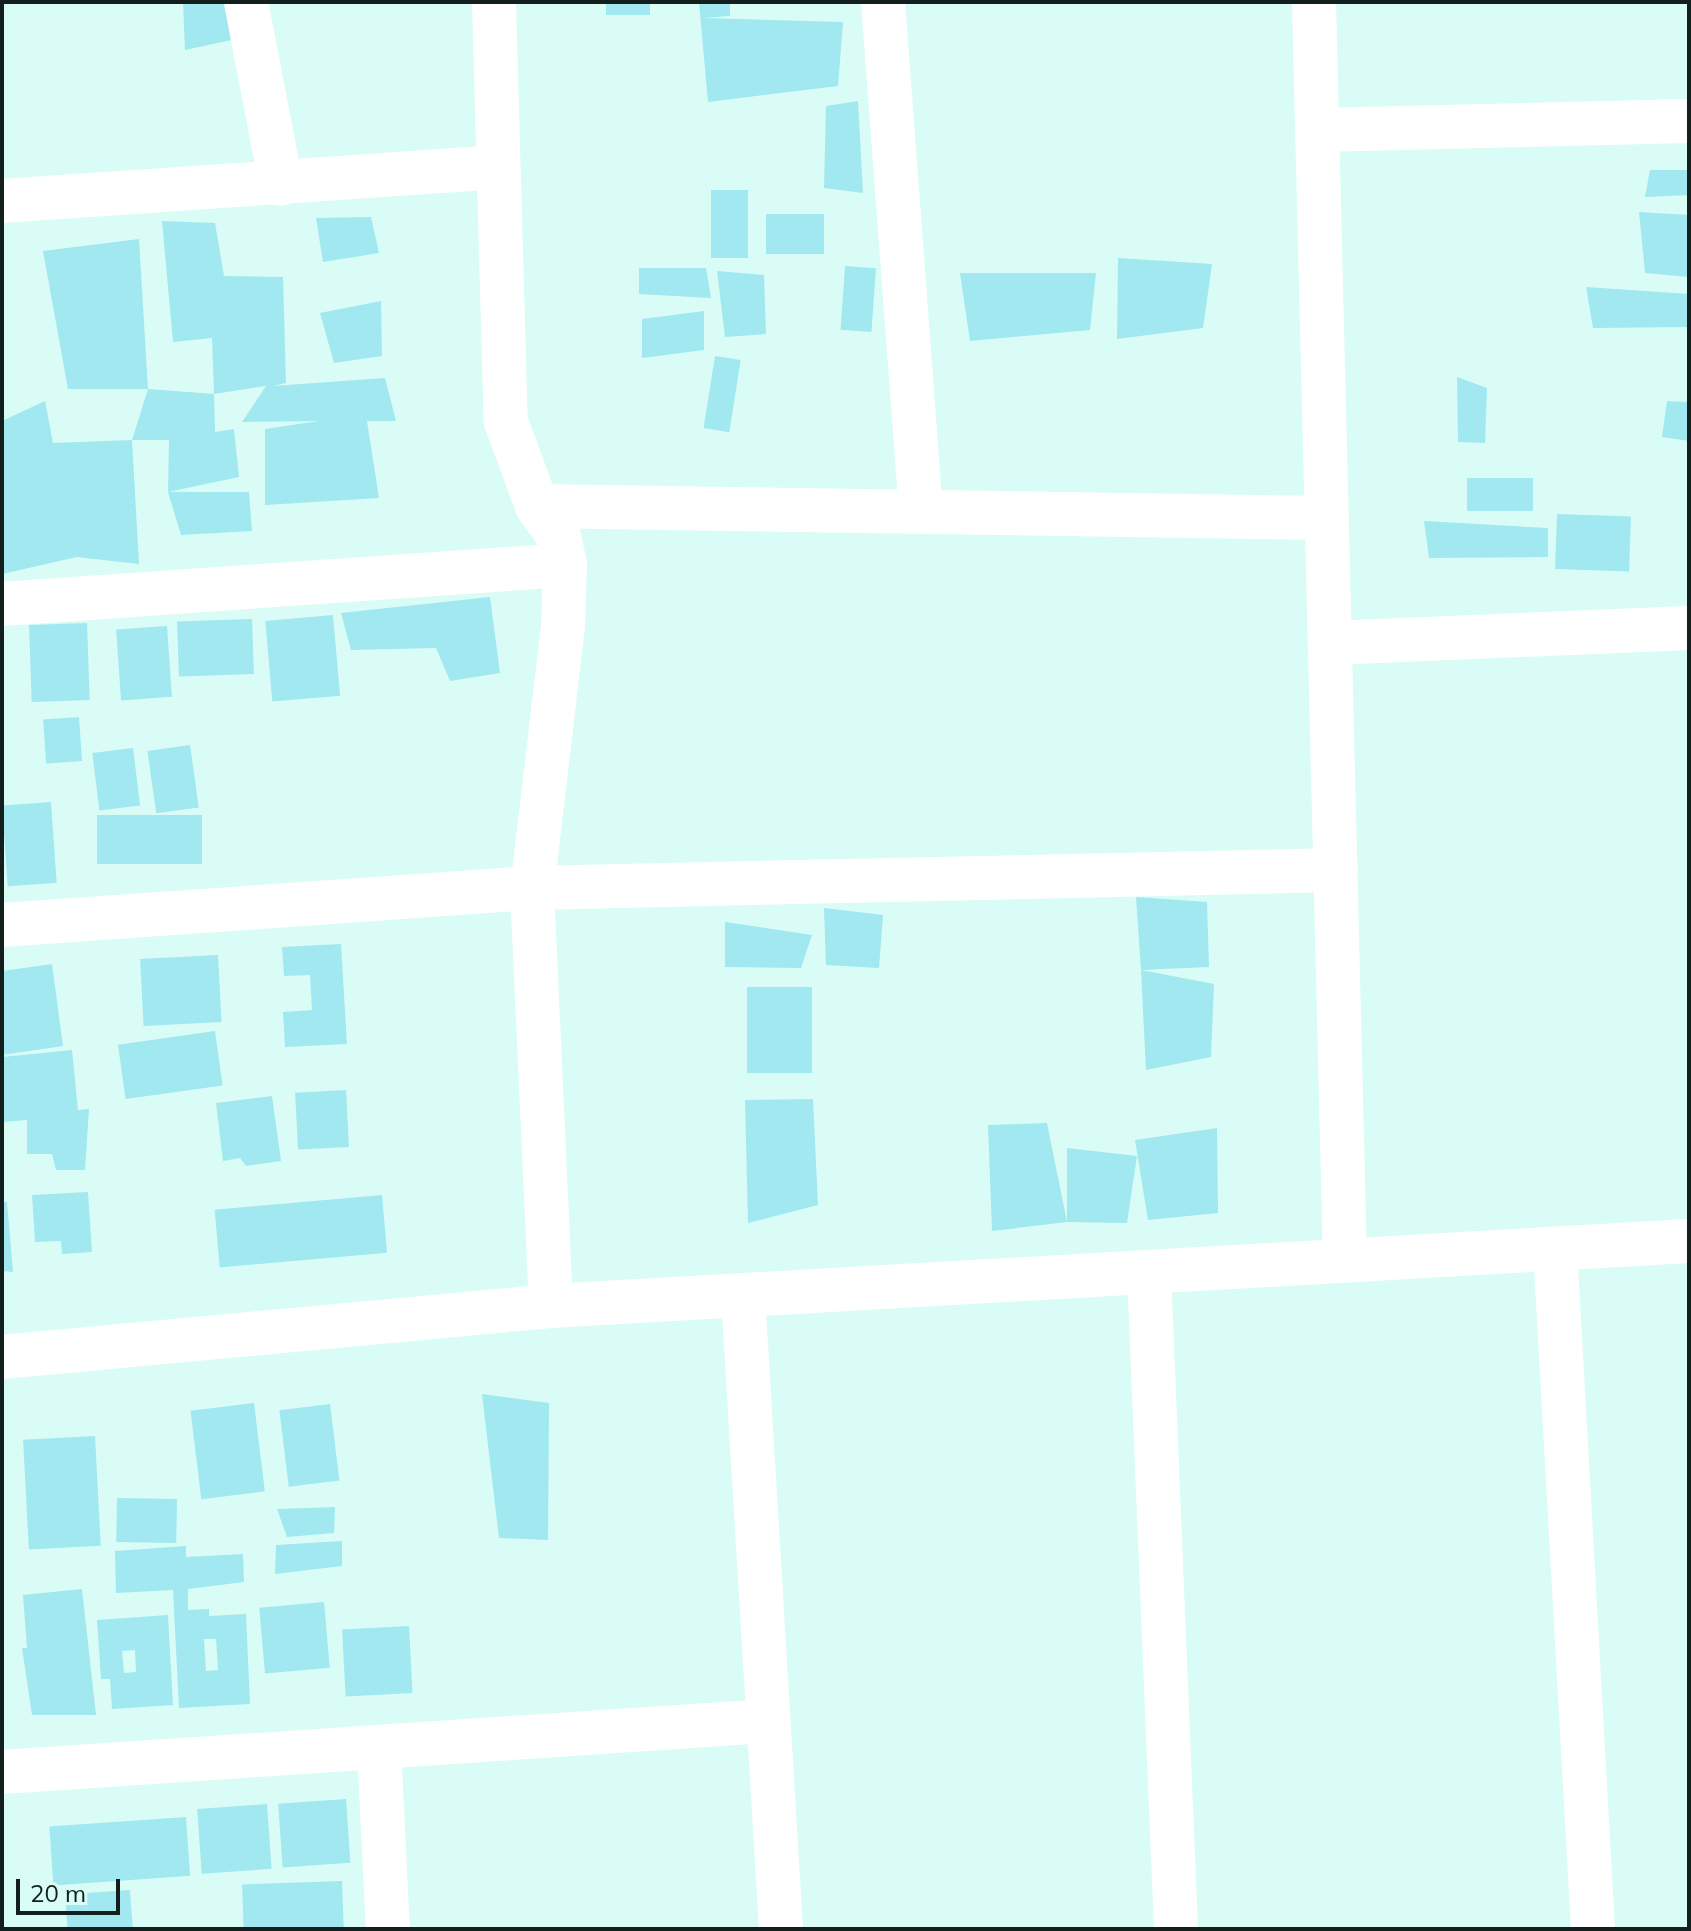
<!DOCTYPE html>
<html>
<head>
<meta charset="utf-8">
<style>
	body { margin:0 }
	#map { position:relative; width:1691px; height:1931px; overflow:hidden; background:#dafcf7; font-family:Mulish,sans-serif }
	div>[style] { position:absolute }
	.building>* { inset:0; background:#a1e8f0; transform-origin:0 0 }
	.minor>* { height:44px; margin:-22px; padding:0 22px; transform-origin:22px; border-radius:22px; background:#fff }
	span { translate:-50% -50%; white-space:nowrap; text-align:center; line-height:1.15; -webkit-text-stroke:6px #dafcf7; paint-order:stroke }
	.frame { position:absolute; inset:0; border:4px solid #121f1d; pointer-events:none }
	.scale { position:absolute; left:16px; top:1879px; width:104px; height:36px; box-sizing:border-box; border:4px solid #121f1d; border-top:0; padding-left:10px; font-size:24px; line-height:28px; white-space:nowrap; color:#121f1d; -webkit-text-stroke:6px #dafcf7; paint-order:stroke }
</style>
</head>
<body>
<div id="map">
	<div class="building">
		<i style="clip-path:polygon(183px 2px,234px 2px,241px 38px,185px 50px)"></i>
		<i style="left:606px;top:2px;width:44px;height:13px"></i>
		<i style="clip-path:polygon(699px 2px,730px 2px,730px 16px,704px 18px,843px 22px,838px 86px,708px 102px)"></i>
		<i style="clip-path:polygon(858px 101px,863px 193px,824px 188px,826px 106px)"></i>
		<i style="clip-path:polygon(1650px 170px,1689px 170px,1689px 195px,1645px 197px)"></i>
		<i style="left:711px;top:190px;width:37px;height:68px"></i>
		<i style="clip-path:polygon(1639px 212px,1689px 215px,1689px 277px,1645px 273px)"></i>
		<i style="left:824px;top:214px;width:40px;height:58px;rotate:90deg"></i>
		<i style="clip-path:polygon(371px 217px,379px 253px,323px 262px,316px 218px)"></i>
		<i style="clip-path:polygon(162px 221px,215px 223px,224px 276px,283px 277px,286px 383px,273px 386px,385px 378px,396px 421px,367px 421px,379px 498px,265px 505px,265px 429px,319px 421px,242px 422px,266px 386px,214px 394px,212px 338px,173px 342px)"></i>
		<i style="clip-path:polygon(139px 239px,148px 389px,68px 389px,43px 251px)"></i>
		<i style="clip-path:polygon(1118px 258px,1212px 264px,1203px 328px,1117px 339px)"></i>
		<i style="left:845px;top:266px;width:31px;height:64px;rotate:4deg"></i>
		<i style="clip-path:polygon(639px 268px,706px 268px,711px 298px,639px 294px)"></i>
		<i style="clip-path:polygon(717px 271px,764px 275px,766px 334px,725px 337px)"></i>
		<i style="clip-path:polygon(960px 273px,1096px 273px,1090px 330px,970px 341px)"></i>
		<i style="clip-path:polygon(1586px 287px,1689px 294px,1689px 327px,1593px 328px)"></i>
		<i style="clip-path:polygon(381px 301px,382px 356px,334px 363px,320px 313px)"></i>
		<i style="clip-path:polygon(704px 311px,704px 350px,642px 358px,642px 319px)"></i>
		<i style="left:715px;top:356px;width:26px;height:73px;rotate:9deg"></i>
		<i style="clip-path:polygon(1457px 377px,1487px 388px,1485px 443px,1458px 442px)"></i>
		<i style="clip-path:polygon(148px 389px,214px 394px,215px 432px,234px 429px,239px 477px,168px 492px,249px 492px,252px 531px,181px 535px,168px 492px,169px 440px,132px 440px,139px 564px,77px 557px,2px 574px,2px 421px,45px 401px,53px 443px,132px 440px)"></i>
		<i style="clip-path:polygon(1667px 401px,1689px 402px,1689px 441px,1662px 437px)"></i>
		<i style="left:1467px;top:478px;width:66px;height:33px"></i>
		<i style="left:1557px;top:514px;width:74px;height:55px;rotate:2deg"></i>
		<i style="clip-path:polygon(1424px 521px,1548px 528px,1548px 557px,1429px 558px)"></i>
		<i style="clip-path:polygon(490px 597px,500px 673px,450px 681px,436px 648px,351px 650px,341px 613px)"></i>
		<i style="left:333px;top:615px;width:81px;height:68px;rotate:85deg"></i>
		<i style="left:252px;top:619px;width:55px;height:75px;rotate:88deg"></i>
		<i style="left:87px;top:623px;width:77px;height:58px;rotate:88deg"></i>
		<i style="left:167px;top:626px;width:71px;height:51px;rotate:86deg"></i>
		<i style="left:79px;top:717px;width:44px;height:36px;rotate:86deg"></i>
		<i style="left:190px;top:745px;width:63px;height:43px;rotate:82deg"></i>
		<i style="left:133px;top:748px;width:58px;height:41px;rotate:83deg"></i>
		<i style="left:51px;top:802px;width:81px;height:49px;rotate:86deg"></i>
		<i style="left:202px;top:815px;width:49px;height:105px;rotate:90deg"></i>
		<i style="clip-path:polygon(1136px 897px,1207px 902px,1209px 967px,1141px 970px)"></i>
		<i style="clip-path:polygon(824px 908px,883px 915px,879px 968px,826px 965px)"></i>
		<i style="clip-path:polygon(725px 922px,812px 935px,801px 968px,725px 967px)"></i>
		<i style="clip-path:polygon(341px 944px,347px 1044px,285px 1047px,283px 1012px,312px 1010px,310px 975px,284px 976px,282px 947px)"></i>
		<i style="left:218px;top:955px;width:67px;height:78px;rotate:87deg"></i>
		<i style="clip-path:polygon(52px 964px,63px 1046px,2px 1055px,2px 971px)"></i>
		<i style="clip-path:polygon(1141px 970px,1214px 984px,1211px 1057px,1146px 1070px)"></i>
		<i style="left:747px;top:987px;width:65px;height:86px"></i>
		<i style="left:215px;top:1031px;width:55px;height:98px;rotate:82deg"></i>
		<i style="clip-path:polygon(72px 1050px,78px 1110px,89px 1109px,85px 1170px,56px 1170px,52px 1154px,27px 1154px,27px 1120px,2px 1122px,2px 1057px)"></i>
		<i style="left:346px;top:1090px;width:57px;height:51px;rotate:87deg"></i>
		<i style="clip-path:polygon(272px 1096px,281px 1161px,246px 1166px,240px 1158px,223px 1161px,216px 1103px)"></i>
		<i style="clip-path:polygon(813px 1099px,818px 1205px,748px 1223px,745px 1100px)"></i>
		<i style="clip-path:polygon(1047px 1123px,1067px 1222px,1067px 1148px,1137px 1156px,1127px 1223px,1067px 1222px,992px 1231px,988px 1125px)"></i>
		<i style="clip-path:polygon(1217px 1128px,1218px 1213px,1148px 1220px,1135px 1140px)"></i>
		<i style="clip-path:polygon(88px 1192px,92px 1252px,62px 1254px,61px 1241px,35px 1242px,32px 1195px)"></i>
		<i style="left:382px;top:1195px;width:58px;height:168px;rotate:85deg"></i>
		<i style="clip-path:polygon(2px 1202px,7px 1202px,13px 1272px,2px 1271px)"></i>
		<i style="clip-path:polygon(482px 1394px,549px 1403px,548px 1540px,499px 1538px)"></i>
		<i style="left:254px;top:1403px;width:89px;height:64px;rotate:83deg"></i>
		<i style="left:330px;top:1404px;width:77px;height:51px;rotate:83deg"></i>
		<i style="left:95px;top:1436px;width:110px;height:72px;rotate:87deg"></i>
		<i style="left:117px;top:1498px;width:60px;height:44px;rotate:1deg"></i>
		<i style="clip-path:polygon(335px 1507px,334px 1533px,287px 1537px,277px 1509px)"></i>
		<i style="clip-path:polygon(342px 1541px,342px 1566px,275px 1574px,276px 1545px)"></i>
		<i style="clip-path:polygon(evenodd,186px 1546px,186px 1557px,243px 1554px,244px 1582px,188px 1589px,188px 1610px,209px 1609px,209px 1616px,246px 1614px,250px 1704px,179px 1708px,173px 1590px,116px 1593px,115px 1551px,186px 1546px,204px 1639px,216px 1639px,218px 1670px,206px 1671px,204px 1639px)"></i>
		<i style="clip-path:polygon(82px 1589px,96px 1715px,32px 1715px,22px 1648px,27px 1648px,23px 1595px)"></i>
		<i style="left:324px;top:1602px;width:66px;height:65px;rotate:85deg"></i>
		<i style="clip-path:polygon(evenodd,168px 1615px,173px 1705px,112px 1709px,110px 1679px,101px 1679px,97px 1620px,168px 1615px,135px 1650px,136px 1672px,124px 1673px,122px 1651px,135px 1650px)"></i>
		<i style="left:409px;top:1626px;width:67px;height:67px;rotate:87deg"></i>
		<i style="left:346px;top:1799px;width:64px;height:68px;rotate:86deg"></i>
		<i style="left:267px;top:1804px;width:65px;height:70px;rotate:86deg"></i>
		<i style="left:186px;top:1817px;width:59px;height:137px;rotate:86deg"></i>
		<i style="left:342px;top:1881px;width:48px;height:100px;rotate:88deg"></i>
		<i style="left:130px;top:1890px;width:39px;height:65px;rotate:86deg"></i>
	</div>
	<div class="minor">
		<i style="left:246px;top:2px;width:185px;rotate:79.1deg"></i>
		<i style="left:494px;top:2px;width:420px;rotate:88.4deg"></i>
		<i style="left:506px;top:422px;width:90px;rotate:69.7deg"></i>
		<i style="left:537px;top:506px;width:37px;rotate:54deg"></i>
		<i style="left:559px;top:536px;width:30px;rotate:78deg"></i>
		<i style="left:565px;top:565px;width:61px;rotate:91.9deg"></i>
		<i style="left:563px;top:626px;width:264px;rotate:96.7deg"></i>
		<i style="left:532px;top:888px;width:418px;rotate:87.4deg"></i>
		<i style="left:883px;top:2px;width:511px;rotate:85.74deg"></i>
		<i style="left:1314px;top:2px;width:1258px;rotate:88.59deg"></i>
		<i style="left:1318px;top:130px;width:371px;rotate:-1.4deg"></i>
		<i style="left:2px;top:201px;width:496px;rotate:-3.9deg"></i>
		<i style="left:537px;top:506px;width:790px;rotate:0.87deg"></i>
		<i style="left:2px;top:604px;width:564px;rotate:-3.96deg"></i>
		<i style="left:1330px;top:643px;width:359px;rotate:-2.4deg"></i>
		<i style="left:2px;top:925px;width:531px;rotate:-3.99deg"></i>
		<i style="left:532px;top:888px;width:804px;rotate:-1.28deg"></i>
		<i style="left:1555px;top:1249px;width:681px;rotate:86.8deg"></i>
		<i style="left:1149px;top:1272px;width:658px;rotate:87.65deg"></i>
		<i style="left:743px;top:1295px;width:635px;rotate:86.57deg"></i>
		<i style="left:2px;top:1357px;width:551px;rotate:-5.31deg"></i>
		<i style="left:551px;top:1306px;width:1140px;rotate:-3.27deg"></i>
		<i style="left:379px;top:1747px;width:182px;rotate:87.2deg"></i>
		<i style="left:2px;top:1772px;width:768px;rotate:-3.81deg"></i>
	</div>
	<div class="frame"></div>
	<div class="scale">20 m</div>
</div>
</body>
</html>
